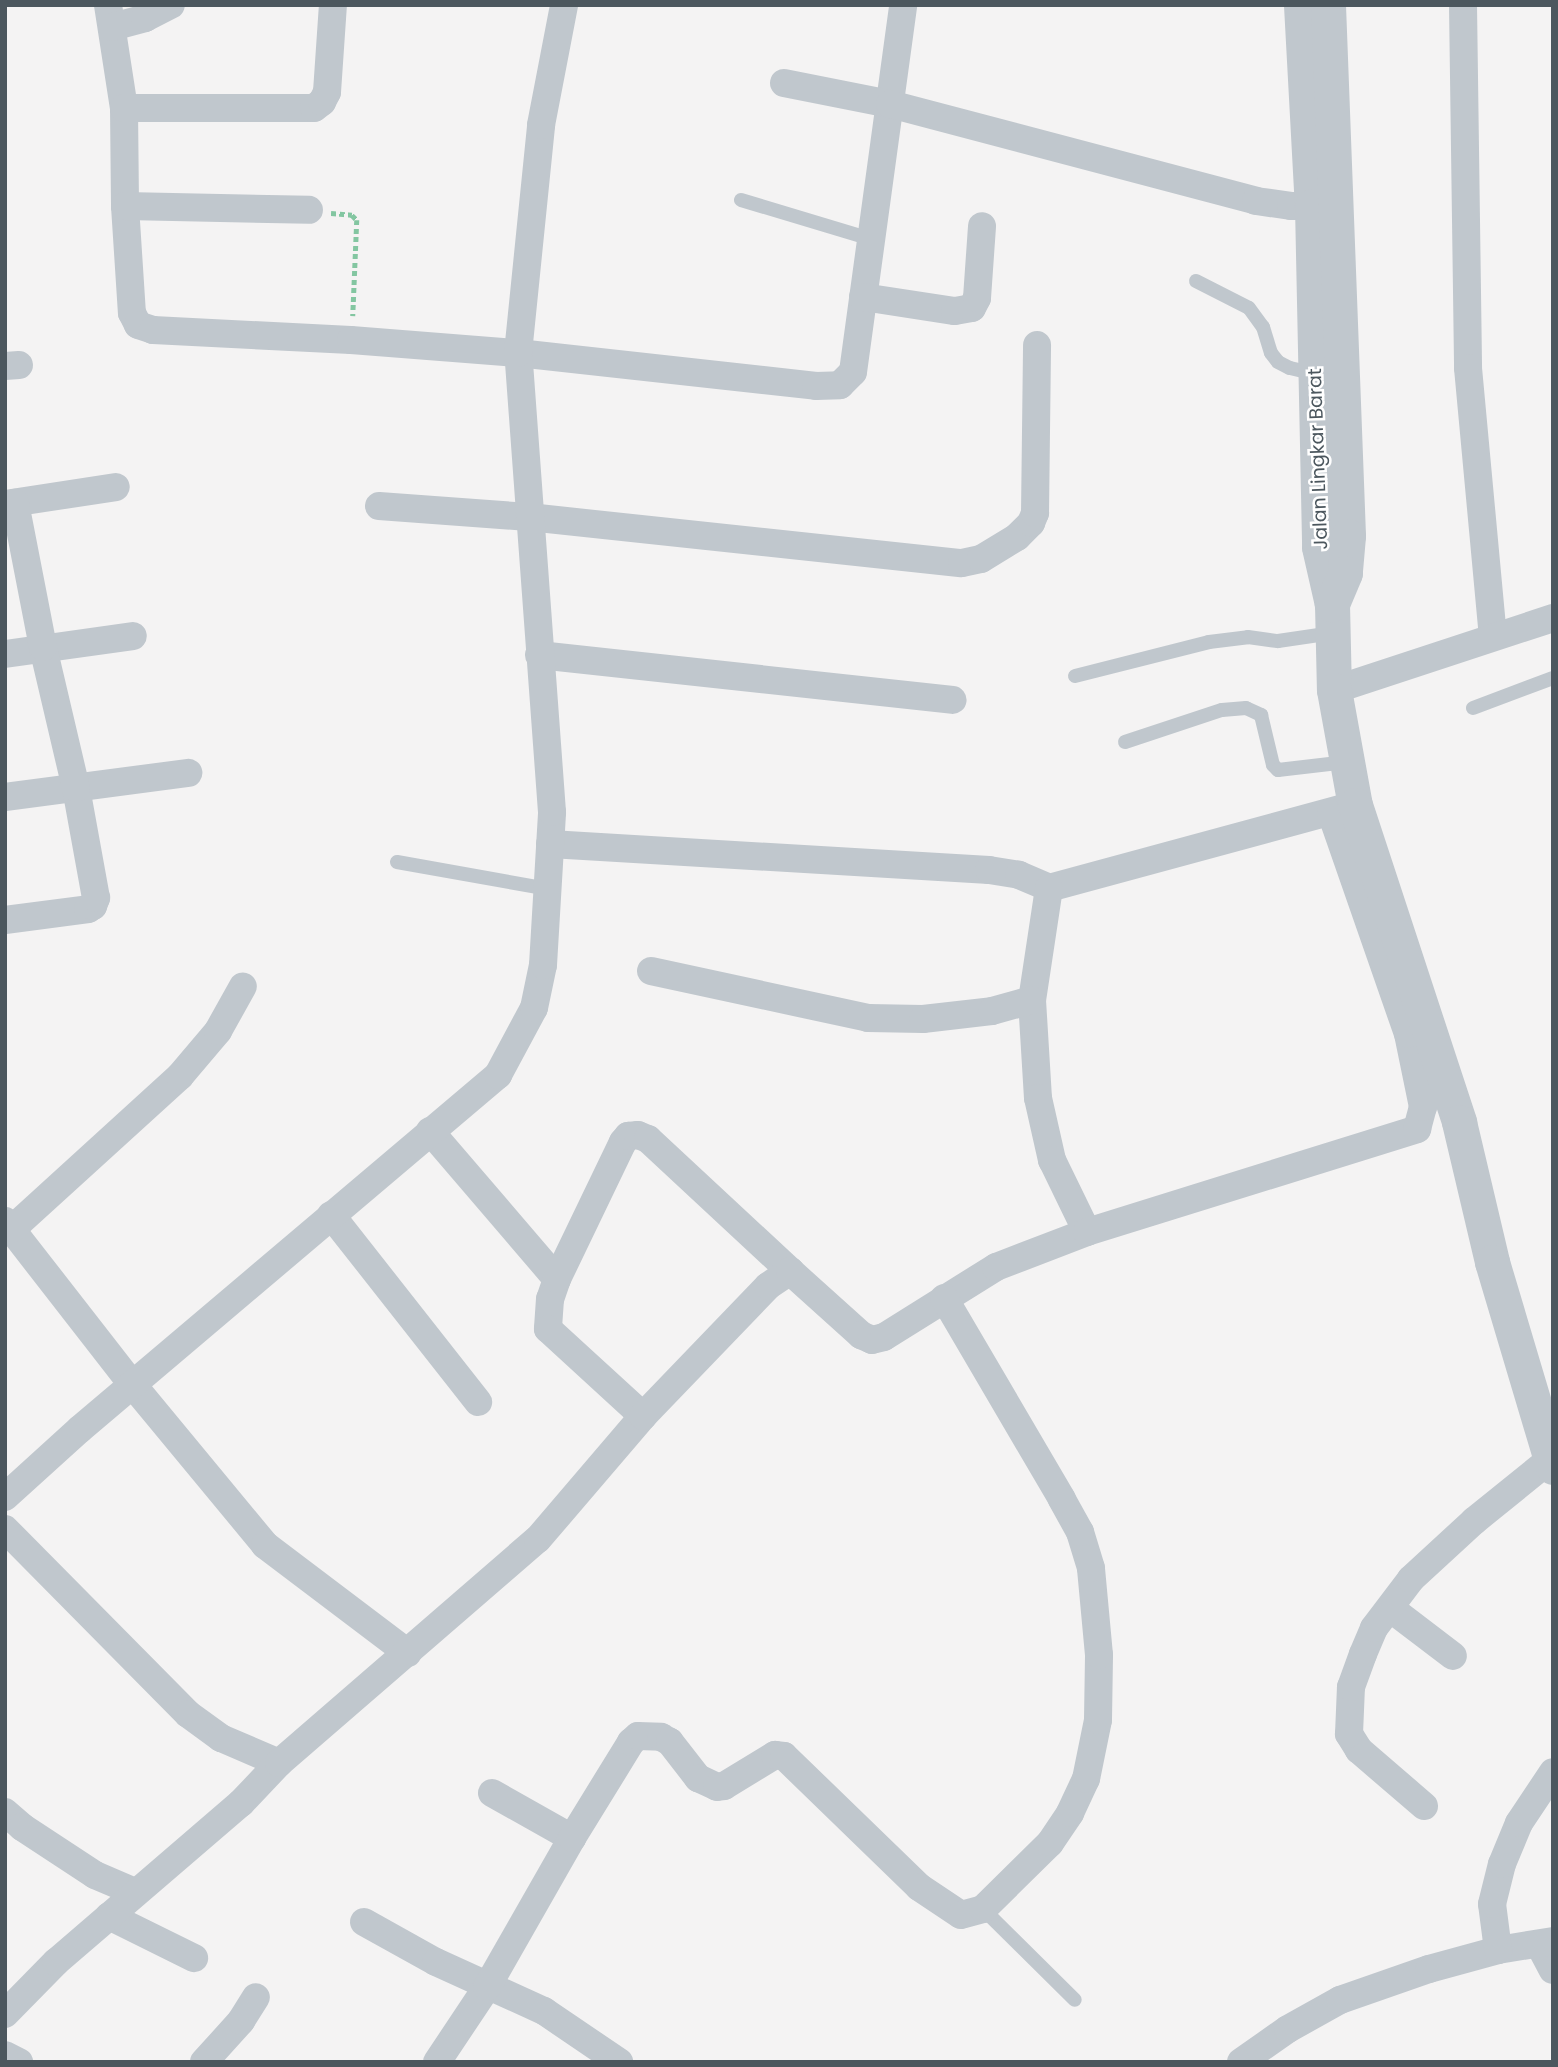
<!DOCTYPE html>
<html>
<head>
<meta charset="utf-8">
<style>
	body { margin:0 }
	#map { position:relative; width:1558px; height:2067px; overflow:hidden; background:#f4f3f3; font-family:Poppins,sans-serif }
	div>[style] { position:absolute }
	.path>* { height:4.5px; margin-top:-2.25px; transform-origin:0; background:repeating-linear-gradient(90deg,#83c6a1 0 5px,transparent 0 8.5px) }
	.service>* { height:14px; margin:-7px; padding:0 7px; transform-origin:7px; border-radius:7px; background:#c0c7cd }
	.minor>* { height:28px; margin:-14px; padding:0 14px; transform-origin:14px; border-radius:14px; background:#c0c7cd }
	.tertiary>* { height:35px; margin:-17.5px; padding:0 17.5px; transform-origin:17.5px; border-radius:17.5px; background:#c0c7cd }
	span { translate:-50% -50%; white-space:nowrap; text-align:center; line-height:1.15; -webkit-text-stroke:5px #fff; paint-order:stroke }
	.street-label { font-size:19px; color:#4c575e }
	.frame { position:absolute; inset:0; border:7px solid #4c575e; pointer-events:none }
</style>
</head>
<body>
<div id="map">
	<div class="path">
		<i style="left:331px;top:213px;width:21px;rotate:5deg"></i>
		<i style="left:352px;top:215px;width:7px;rotate:45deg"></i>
		<i style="left:357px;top:220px;width:96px;rotate:92.4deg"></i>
	</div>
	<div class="service">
		<i style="left:741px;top:200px;width:136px;rotate:16.7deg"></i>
		<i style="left:1196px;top:281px;width:59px;rotate:27deg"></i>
		<i style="left:1249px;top:308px;width:24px;rotate:54deg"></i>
		<i style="left:1263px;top:327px;width:27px;rotate:73deg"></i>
		<i style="left:1271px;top:353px;width:11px;rotate:52deg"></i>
		<i style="left:1278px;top:362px;width:13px;rotate:27deg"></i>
		<i style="left:1290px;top:368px;width:26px;rotate:13deg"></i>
		<i style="left:1075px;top:676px;width:138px;rotate:-14.2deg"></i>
		<i style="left:1209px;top:642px;width:39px;rotate:-7deg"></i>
		<i style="left:1248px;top:637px;width:30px;rotate:8deg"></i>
		<i style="left:1278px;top:641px;width:55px;rotate:-8.4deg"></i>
		<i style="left:1473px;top:708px;width:85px;rotate:-20.6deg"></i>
		<i style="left:1125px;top:742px;width:102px;rotate:-18.3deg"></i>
		<i style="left:1222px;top:710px;width:24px;rotate:-5deg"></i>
		<i style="left:1246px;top:708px;width:17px;rotate:25deg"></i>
		<i style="left:1261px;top:715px;width:51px;rotate:76.5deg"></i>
		<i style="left:1273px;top:765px;width:7px;rotate:45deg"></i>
		<i style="left:1278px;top:770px;width:69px;rotate:-6.6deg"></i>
		<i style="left:397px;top:862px;width:153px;rotate:10.1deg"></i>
		<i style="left:983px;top:1909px;width:129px;rotate:44.7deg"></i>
	</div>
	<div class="minor">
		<i style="left:108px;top:5px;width:104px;rotate:81.2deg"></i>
		<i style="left:124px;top:108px;width:98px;rotate:89.4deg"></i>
		<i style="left:125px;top:206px;width:107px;rotate:86.3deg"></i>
		<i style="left:132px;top:313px;width:13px;rotate:63deg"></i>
		<i style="left:138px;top:325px;width:16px;rotate:18deg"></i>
		<i style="left:153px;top:330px;width:198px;rotate:2.9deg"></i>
		<i style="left:351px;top:340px;width:168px;rotate:4.5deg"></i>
		<i style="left:518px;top:353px;width:300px;rotate:6.3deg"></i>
		<i style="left:816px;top:386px;width:24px;rotate:-2deg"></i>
		<i style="left:840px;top:385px;width:18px;rotate:-45deg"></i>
		<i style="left:853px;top:372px;width:370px;rotate:-82.2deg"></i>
		<i style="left:1463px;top:5px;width:363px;rotate:89.2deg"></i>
		<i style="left:1468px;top:368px;width:269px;rotate:84.7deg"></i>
		<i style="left:112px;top:27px;width:34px;rotate:-15deg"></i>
		<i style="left:145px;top:18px;width:29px;rotate:-27deg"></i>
		<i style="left:784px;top:83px;width:108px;rotate:11.2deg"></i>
		<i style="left:890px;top:104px;width:379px;rotate:14.8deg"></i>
		<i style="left:1256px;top:201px;width:35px;rotate:8deg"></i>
		<i style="left:1291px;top:206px;width:41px"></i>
		<i style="left:124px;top:108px;width:190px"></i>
		<i style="left:314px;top:108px;width:10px;rotate:-37deg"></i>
		<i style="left:322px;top:102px;width:11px;rotate:-63deg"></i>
		<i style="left:327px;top:92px;width:87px;rotate:-86.1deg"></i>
		<i style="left:125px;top:206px;width:184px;rotate:1.2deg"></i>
		<i style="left:863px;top:297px;width:93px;rotate:8.7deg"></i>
		<i style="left:955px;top:311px;width:17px;rotate:-10deg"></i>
		<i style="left:972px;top:308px;width:11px;rotate:-63deg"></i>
		<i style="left:977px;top:298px;width:72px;rotate:-86deg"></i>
		<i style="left:5px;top:366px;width:14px;rotate:-4deg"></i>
		<i style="left:5px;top:504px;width:112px;rotate:-8.7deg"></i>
		<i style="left:379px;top:506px;width:150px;rotate:4.2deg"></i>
		<i style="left:529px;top:517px;width:435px;rotate:6.1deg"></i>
		<i style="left:962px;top:563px;width:19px;rotate:-12deg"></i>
		<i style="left:981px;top:559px;width:42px;rotate:-31.4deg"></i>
		<i style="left:1017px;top:537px;width:20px;rotate:-45deg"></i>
		<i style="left:1031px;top:523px;width:11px;rotate:-68deg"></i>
		<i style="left:1035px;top:513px;width:168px;rotate:-89.3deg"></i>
		<i style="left:5px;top:654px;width:129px;rotate:-8deg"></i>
		<i style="left:539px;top:655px;width:416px;rotate:6.2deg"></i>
		<i style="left:1334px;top:690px;width:231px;rotate:-18.2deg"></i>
		<i style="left:5px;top:797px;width:185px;rotate:-7.5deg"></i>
		<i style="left:550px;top:844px;width:440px;rotate:3.4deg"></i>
		<i style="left:989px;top:870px;width:30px;rotate:9deg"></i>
		<i style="left:1019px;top:875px;width:33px;rotate:23deg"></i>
		<i style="left:1049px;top:888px;width:310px;rotate:-15.2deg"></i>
		<i style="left:1049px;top:888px;width:113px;rotate:98.6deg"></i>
		<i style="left:1032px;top:1000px;width:98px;rotate:86.5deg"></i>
		<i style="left:1038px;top:1098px;width:64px;rotate:77.3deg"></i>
		<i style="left:1052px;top:1160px;width:80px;rotate:64.1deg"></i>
		<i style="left:5px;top:920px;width:84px;rotate:-7.5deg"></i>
		<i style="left:88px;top:909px;width:6px;rotate:-31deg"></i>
		<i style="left:93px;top:906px;width:9px;rotate:-69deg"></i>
		<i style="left:96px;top:898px;width:112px;rotate:-100.3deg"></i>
		<i style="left:76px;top:788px;width:145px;rotate:-103.2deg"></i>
		<i style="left:43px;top:647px;width:147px;rotate:-101deg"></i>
		<i style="left:651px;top:971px;width:222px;rotate:12.2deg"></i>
		<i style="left:868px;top:1018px;width:55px;rotate:1deg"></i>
		<i style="left:923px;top:1019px;width:69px;rotate:-6.6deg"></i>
		<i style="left:992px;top:1011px;width:41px;rotate:-15.4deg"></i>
		<i style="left:430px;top:1131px;width:195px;rotate:49.4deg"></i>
		<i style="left:557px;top:1279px;width:21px;rotate:109deg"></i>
		<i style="left:550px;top:1299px;width:30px;rotate:94deg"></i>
		<i style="left:548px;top:1329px;width:129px;rotate:42.5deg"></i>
		<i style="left:331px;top:1215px;width:238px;rotate:51.8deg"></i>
		<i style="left:5px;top:1221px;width:207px;rotate:52.1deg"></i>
		<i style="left:132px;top:1384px;width:209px;rotate:50.4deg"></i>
		<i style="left:265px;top:1545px;width:179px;rotate:37.1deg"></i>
		<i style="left:12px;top:1229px;width:227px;rotate:-42.3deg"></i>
		<i style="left:180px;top:1076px;width:59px;rotate:-49.8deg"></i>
		<i style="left:218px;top:1031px;width:51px;rotate:-60.9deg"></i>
		<i style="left:557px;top:1279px;width:152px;rotate:-64.3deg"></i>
		<i style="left:623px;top:1142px;width:8px;rotate:-50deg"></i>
		<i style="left:628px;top:1136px;width:10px;rotate:-6deg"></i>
		<i style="left:638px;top:1135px;width:11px;rotate:22deg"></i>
		<i style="left:648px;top:1139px;width:194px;rotate:42.9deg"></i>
		<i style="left:5px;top:1497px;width:101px;rotate:-42.2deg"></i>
		<i style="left:80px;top:1429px;width:548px;rotate:-40.26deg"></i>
		<i style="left:498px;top:1075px;width:76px;rotate:-61.8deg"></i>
		<i style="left:534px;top:1008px;width:44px;rotate:-78.2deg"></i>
		<i style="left:543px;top:965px;width:153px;rotate:-86.6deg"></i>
		<i style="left:552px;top:812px;width:460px;rotate:-94.2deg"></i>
		<i style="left:518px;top:353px;width:229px;rotate:-84.2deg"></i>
		<i style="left:541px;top:125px;width:122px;rotate:-79.1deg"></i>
		<i style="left:5px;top:1529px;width:260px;rotate:45.3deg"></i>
		<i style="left:188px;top:1714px;width:41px;rotate:36deg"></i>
		<i style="left:221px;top:1738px;width:63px;rotate:23.3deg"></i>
		<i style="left:1390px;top:1608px;width:79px;rotate:37.3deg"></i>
		<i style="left:492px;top:1793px;width:92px;rotate:29.4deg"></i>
		<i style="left:1424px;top:1806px;width:86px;rotate:-139.3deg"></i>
		<i style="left:1359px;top:1750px;width:19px;rotate:-122deg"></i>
		<i style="left:1349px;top:1734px;width:47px;rotate:-87.6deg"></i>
		<i style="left:1351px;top:1687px;width:35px;rotate:-70deg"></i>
		<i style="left:1363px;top:1654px;width:28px;rotate:-67deg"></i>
		<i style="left:1374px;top:1628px;width:61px;rotate:-52.9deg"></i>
		<i style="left:1411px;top:1579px;width:86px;rotate:-42.6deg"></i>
		<i style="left:1474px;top:1521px;width:102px;rotate:-39deg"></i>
		<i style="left:5px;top:1812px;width:23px;rotate:41deg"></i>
		<i style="left:22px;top:1827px;width:87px;rotate:33.3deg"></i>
		<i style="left:95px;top:1875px;width:43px;rotate:23deg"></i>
		<i style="left:109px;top:1916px;width:95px;rotate:26.3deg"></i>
		<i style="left:364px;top:1922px;width:82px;rotate:29.1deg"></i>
		<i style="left:436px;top:1962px;width:119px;rotate:24.4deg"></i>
		<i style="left:544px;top:2011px;width:91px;rotate:34.2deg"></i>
		<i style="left:1540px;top:1946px;width:27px;rotate:62deg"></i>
		<i style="left:1498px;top:1950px;width:56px;rotate:-9.3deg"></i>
		<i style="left:5px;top:2014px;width:73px;rotate:-45.6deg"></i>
		<i style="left:56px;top:1962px;width:244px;rotate:-40.7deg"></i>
		<i style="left:241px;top:1803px;width:55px;rotate:-46.5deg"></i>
		<i style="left:279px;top:1763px;width:342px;rotate:-40.9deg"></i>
		<i style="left:538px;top:1539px;width:162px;rotate:-49.5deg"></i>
		<i style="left:643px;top:1416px;width:180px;rotate:-46.1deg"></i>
		<i style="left:768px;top:1286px;width:27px;rotate:-34deg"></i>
		<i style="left:790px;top:1271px;width:96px;rotate:42deg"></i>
		<i style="left:861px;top:1335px;width:12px;rotate:24deg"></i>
		<i style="left:872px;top:1340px;width:12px;rotate:-14deg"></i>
		<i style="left:884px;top:1337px;width:132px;rotate:-32deg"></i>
		<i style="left:996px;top:1267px;width:97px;rotate:-21deg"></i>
		<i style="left:1087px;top:1232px;width:346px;rotate:-17.3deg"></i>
		<i style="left:1417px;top:1129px;width:23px;rotate:-75deg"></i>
		<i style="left:1423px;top:1107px;width:75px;rotate:-101.6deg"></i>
		<i style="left:1408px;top:1034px;width:234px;rotate:-109.2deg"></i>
		<i style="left:5px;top:2055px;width:16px;rotate:27deg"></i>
		<i style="left:204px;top:2062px;width:55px;rotate:-47.9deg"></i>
		<i style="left:241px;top:2021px;width:28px;rotate:-58deg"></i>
		<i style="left:437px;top:2062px;width:90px;rotate:-56.3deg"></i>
		<i style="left:487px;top:1987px;width:172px;rotate:-60.3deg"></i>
		<i style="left:572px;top:1838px;width:113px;rotate:-58.4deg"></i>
		<i style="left:631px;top:1742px;width:9px;rotate:-41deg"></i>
		<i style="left:638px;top:1736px;width:23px;rotate:2deg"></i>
		<i style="left:661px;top:1737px;width:10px;rotate:29deg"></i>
		<i style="left:670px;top:1742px;width:46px;rotate:52.1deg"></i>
		<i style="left:698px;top:1778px;width:21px;rotate:25deg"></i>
		<i style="left:717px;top:1787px;width:7px;rotate:-8deg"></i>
		<i style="left:724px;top:1786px;width:60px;rotate:-31.3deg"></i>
		<i style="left:775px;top:1755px;width:9px;rotate:6deg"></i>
		<i style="left:784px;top:1756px;width:188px;rotate:44.1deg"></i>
		<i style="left:919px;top:1887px;width:50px;rotate:33.7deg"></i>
		<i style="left:961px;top:1915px;width:23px;rotate:-15deg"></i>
		<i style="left:983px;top:1909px;width:94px;rotate:-44.6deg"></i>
		<i style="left:1050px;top:1843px;width:36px;rotate:-56deg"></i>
		<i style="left:1070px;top:1813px;width:38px;rotate:-65deg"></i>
		<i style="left:1086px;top:1779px;width:60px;rotate:-78.5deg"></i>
		<i style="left:1098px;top:1720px;width:65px;rotate:-89.1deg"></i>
		<i style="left:1099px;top:1655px;width:87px;rotate:-95.3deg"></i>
		<i style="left:1091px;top:1568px;width:38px;rotate:-107deg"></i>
		<i style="left:1080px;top:1532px;width:38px;rotate:-119deg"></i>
		<i style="left:1062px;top:1499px;width:233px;rotate:-120.4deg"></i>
		<i style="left:1241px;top:2062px;width:57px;rotate:-35.1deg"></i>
		<i style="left:1288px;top:2029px;width:60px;rotate:-29.1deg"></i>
		<i style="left:1340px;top:2000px;width:94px;rotate:-19.2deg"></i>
		<i style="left:1429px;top:1969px;width:72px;rotate:-15.4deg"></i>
		<i style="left:1498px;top:1950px;width:46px;rotate:-97.4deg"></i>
		<i style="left:1492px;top:1904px;width:41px;rotate:-76deg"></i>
		<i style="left:1502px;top:1864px;width:44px;rotate:-67.5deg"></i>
		<i style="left:1519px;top:1823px;width:61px;rotate:-56.3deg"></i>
	</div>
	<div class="tertiary">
		<i style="left:1301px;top:5px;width:201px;rotate:86.9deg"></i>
		<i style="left:1312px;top:206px;width:341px;rotate:88.8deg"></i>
		<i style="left:1319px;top:547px;width:58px;rotate:77.2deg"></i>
		<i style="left:1332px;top:604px;width:86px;rotate:88.7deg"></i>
		<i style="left:1334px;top:690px;width:117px;rotate:79.7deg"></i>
		<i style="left:1355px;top:805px;width:334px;rotate:71.8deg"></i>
		<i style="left:1459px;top:1122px;width:144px;rotate:76.7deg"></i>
		<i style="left:1492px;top:1262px;width:214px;rotate:73.4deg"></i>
		<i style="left:1328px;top:5px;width:531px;rotate:87.84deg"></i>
		<i style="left:1348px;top:536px;width:37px;rotate:95deg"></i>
		<i style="left:1345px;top:573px;width:34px;rotate:113deg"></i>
	</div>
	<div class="street-label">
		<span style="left:1318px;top:459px;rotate:-92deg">Jalan Lingkar Barat</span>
	</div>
	<div class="frame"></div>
</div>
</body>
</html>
